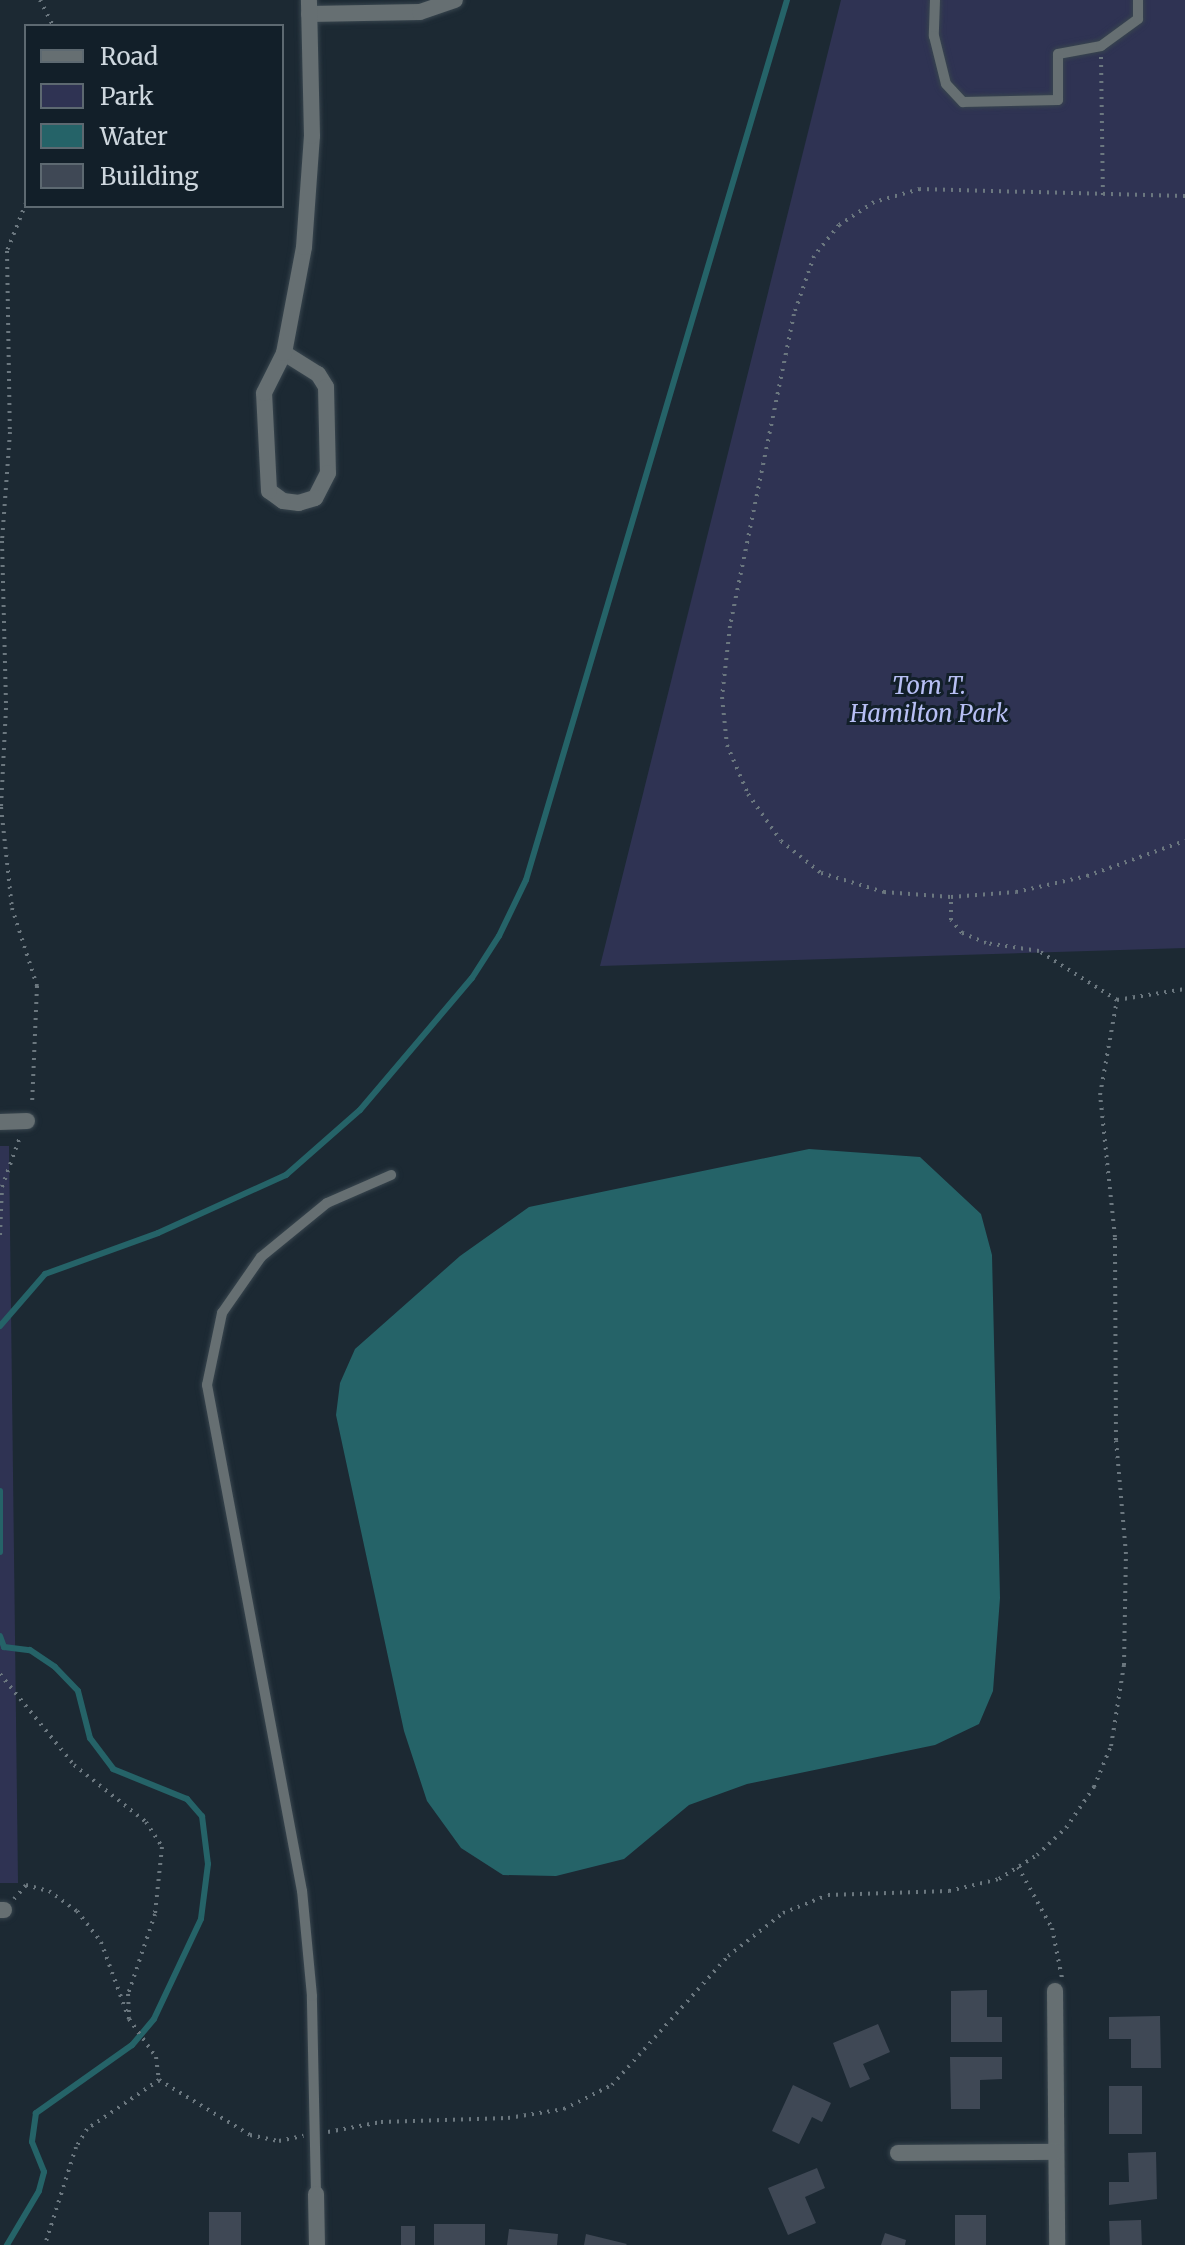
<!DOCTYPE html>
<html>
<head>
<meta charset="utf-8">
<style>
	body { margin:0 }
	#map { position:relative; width:1185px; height:2245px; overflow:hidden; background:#1c2933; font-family:Merriweather,serif }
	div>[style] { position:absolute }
	.green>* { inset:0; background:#2f3353 }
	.water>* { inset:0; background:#256368 }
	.stream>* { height:6px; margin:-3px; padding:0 3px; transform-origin:3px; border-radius:3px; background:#256368 }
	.building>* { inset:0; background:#3f4855; transform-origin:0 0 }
	.path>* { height:4px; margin-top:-2px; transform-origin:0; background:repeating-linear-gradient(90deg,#6b777f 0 2px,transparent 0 8px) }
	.roads { filter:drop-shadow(0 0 2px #38454e) drop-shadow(0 0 2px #38454e) }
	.service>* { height:10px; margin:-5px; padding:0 5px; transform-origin:5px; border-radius:5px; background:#666f72 }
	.minor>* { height:16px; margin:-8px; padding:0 8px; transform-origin:8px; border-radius:8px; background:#666f72 }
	span { translate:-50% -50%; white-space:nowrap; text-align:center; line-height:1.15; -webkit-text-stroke:6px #121f29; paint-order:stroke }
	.park-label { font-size:24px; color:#b7bff4; font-style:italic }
	.legend { position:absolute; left:24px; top:24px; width:260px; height:184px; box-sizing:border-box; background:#121f29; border:2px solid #5d6971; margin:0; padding:10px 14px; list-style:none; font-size:24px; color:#ced7de }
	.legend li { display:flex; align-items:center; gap:16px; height:40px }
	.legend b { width:40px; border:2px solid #5d6971 }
</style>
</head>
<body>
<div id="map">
	<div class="green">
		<i style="clip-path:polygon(841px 0,1185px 0,1185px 948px,600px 966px)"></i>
		<i style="clip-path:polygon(0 1146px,9px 1146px,18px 1883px,0 1883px)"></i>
	</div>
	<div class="water">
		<i style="clip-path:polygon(809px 1149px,920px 1157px,981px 1214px,992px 1255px,1000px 1598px,993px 1691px,979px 1724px,935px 1745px,747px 1784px,689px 1805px,624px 1859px,556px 1876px,503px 1875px,461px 1848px,427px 1801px,404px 1731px,336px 1415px,340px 1383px,355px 1349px,460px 1256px,529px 1207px)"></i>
	</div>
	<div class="stream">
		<i style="left:0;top:1326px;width:69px;rotate:-49.1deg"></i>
		<i style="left:45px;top:1274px;width:120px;rotate:-19.9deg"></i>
		<i style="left:158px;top:1233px;width:141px;rotate:-24.4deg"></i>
		<i style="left:286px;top:1175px;width:98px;rotate:-41.3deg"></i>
		<i style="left:360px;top:1110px;width:173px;rotate:-49.7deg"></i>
		<i style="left:472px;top:978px;width:50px;rotate:-57.3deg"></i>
		<i style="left:499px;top:936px;width:62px;rotate:-64.3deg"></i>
		<i style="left:526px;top:880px;width:918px;rotate:-73.48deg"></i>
		<i style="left:0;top:1491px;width:61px;rotate:90deg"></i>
		<i style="left:0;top:1636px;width:12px;rotate:70deg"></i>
		<i style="left:4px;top:1647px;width:26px;rotate:7deg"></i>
		<i style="left:30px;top:1650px;width:30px;rotate:34deg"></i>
		<i style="left:55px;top:1667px;width:33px;rotate:46deg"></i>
		<i style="left:78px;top:1691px;width:49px;rotate:75.7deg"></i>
		<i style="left:90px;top:1738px;width:39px;rotate:53deg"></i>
		<i style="left:113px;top:1769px;width:80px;rotate:22.1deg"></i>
		<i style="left:187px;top:1799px;width:23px;rotate:49deg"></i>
		<i style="left:202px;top:1816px;width:48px;rotate:82.9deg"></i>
		<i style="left:208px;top:1864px;width:55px;rotate:97.3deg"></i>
		<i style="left:201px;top:1919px;width:110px;rotate:115.2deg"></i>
		<i style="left:154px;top:2019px;width:34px;rotate:130deg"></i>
		<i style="left:132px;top:2045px;width:118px;rotate:144.7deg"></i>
		<i style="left:36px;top:2113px;width:29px;rotate:98deg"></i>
		<i style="left:32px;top:2142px;width:32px;rotate:68deg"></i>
		<i style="left:44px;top:2172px;width:20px;rotate:105deg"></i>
		<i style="left:39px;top:2191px;width:63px;rotate:120.7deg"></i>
	</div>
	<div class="building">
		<i style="clip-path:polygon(987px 1990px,987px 2017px,1002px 2017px,1002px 2042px,951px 2042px,951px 1991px)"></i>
		<i style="clip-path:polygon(1160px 2016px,1161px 2068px,1131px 2068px,1131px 2039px,1109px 2039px,1109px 2017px)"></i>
		<i style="clip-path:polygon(878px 2024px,890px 2052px,863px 2064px,870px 2079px,850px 2088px,833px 2043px)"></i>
		<i style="clip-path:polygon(950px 2057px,1002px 2057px,1002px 2079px,980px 2080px,980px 2109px,951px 2109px)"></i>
		<i style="clip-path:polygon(793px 2085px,831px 2103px,822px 2122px,812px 2117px,799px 2144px,772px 2131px)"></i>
		<i style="left:1142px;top:2086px;width:48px;height:33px;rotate:90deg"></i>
		<i style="clip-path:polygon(1156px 2152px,1157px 2199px,1109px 2205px,1109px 2182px,1129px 2182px,1128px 2153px)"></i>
		<i style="clip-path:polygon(817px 2168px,825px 2188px,805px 2197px,816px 2223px,788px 2235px,768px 2188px)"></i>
		<i style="left:209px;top:2212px;width:32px;height:33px"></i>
		<i style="left:955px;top:2215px;width:31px;height:30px"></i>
		<i style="left:1141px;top:2220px;width:25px;height:32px;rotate:88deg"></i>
		<i style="left:434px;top:2224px;width:51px;height:21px"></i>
		<i style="left:401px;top:2226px;width:14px;height:19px"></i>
		<i style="clip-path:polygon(509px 2229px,558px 2234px,557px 2245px,507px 2245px)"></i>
		<i style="clip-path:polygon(885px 2233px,906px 2240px,905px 2245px,881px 2245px)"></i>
		<i style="clip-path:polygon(586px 2234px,627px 2244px,626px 2245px,584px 2245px)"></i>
	</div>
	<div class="path">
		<i style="left:40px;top:0;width:29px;rotate:63deg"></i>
		<i style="left:1101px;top:57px;width:138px;rotate:89.2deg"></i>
		<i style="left:1185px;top:196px;width:265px;rotate:-178.5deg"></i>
		<i style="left:920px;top:189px;width:48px;rotate:164.2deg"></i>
		<i style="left:874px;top:202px;width:42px;rotate:146.7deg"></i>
		<i style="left:839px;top:225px;width:40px;rotate:129deg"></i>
		<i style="left:814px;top:256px;width:61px;rotate:109deg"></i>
		<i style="left:794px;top:314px;width:318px;rotate:101.6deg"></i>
		<i style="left:730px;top:626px;width:71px;rotate:96.4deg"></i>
		<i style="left:722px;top:697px;width:48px;rotate:84.1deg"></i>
		<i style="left:727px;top:745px;width:53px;rotate:66.8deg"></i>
		<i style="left:748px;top:794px;width:57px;rotate:54.9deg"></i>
		<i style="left:781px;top:841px;width:51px;rotate:38.7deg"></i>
		<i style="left:821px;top:873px;width:66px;rotate:16.8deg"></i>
		<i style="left:884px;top:892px;width:67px;rotate:4.3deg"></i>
		<i style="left:951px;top:897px;width:65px;rotate:-4.4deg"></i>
		<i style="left:1016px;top:892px;width:73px;rotate:-12.7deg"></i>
		<i style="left:1087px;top:876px;width:104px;rotate:-19.7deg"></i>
		<i style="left:26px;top:203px;width:52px;rotate:111.6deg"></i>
		<i style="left:7px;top:251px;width:181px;rotate:89.1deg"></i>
		<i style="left:10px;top:432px;width:109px;rotate:94.2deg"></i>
		<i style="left:2px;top:541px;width:167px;rotate:88.6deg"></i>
		<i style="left:6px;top:708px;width:99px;rotate:92.9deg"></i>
		<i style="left:1px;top:807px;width:102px;rotate:83.8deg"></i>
		<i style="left:12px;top:908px;width:82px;rotate:72.2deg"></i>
		<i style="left:37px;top:986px;width:120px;rotate:92.4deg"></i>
		<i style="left:1117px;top:1000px;width:69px;rotate:-9.2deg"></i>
		<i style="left:0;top:1235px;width:48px;rotate:-87.6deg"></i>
		<i style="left:2px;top:1187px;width:53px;rotate:-70.2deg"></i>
		<i style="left:0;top:1674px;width:117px;rotate:50.9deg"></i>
		<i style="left:74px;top:1765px;width:92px;rotate:38.4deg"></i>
		<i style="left:146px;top:1822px;width:30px;rotate:57deg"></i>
		<i style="left:162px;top:1847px;width:67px;rotate:96deg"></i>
		<i style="left:155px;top:1914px;width:84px;rotate:108.6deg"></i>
		<i style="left:128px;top:1994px;width:22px;rotate:87deg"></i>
		<i style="left:1018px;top:1867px;width:70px;rotate:60.9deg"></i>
		<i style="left:1052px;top:1928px;width:51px;rotate:78.7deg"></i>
		<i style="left:14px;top:1899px;width:18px;rotate:-49deg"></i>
		<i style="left:26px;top:1885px;width:24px;rotate:15deg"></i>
		<i style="left:49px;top:1891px;width:34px;rotate:36deg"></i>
		<i style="left:77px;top:1911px;width:39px;rotate:52deg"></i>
		<i style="left:101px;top:1942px;width:82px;rotate:70deg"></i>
		<i style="left:129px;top:2019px;width:47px;rotate:54.6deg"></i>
		<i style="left:156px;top:2057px;width:23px;rotate:83deg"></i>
		<i style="left:159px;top:2080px;width:87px;rotate:145.8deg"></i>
		<i style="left:87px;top:2129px;width:21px;rotate:121deg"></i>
		<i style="left:76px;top:2147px;width:103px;rotate:107.6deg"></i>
		<i style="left:159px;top:2080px;width:106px;rotate:31.1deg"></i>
		<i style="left:250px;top:2135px;width:30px;rotate:12deg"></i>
		<i style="left:279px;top:2141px;width:25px;rotate:-12deg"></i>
		<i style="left:328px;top:2132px;width:54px;rotate:-10.7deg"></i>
		<i style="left:381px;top:2122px;width:127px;rotate:-1.8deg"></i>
		<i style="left:508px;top:2118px;width:57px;rotate:-9.1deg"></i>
		<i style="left:564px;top:2109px;width:54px;rotate:-26.6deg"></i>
		<i style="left:612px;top:2085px;width:173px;rotate:-48deg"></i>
		<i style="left:728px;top:1956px;width:70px;rotate:-38deg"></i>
		<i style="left:783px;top:1913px;width:48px;rotate:-21.8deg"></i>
		<i style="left:828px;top:1895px;width:121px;rotate:-1.9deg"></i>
		<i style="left:949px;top:1891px;width:51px;rotate:-13.5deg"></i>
		<i style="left:999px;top:1879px;width:45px;rotate:-32.3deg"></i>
		<i style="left:1037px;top:1855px;width:40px;rotate:-43deg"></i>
		<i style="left:1066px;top:1828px;width:50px;rotate:-55.7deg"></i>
		<i style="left:1094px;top:1787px;width:44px;rotate:-67.5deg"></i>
		<i style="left:1111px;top:1746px;width:82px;rotate:-80.9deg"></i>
		<i style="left:1124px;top:1665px;width:111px;rotate:-89deg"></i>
		<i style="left:1126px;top:1554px;width:114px;rotate:-95deg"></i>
		<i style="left:1116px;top:1440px;width:203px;rotate:-90.3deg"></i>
		<i style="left:1115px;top:1237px;width:143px;rotate:-96deg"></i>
		<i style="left:1100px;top:1095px;width:97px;rotate:-79.9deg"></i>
		<i style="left:1117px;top:1000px;width:92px;rotate:-147.9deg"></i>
		<i style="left:1039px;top:951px;width:54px;rotate:-171.4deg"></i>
		<i style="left:986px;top:943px;width:26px;rotate:-157deg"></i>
		<i style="left:962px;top:933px;width:17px;rotate:-130deg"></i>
		<i style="left:951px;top:920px;width:23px;rotate:-90deg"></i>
	</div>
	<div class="roads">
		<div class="service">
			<i style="left:935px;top:0;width:36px;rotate:92deg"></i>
			<i style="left:934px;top:36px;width:49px;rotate:76deg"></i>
			<i style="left:946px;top:84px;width:25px;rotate:47deg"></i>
			<i style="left:963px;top:102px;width:95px;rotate:-1.2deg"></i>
			<i style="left:1058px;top:100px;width:46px;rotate:-90deg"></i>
			<i style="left:1058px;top:54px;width:44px;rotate:-10.5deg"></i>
			<i style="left:1101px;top:46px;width:46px;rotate:-36.1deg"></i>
			<i style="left:1138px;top:19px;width:19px;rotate:-90deg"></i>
			<i style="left:316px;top:2194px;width:198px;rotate:-91.2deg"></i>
			<i style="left:312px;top:1996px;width:105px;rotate:-95.4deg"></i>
			<i style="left:302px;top:1891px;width:515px;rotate:-100.63deg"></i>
			<i style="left:207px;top:1385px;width:74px;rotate:-78.2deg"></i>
			<i style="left:222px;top:1313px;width:68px;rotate:-55.1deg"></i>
			<i style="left:261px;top:1257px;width:85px;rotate:-39.3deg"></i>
			<i style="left:327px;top:1203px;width:70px;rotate:-23.6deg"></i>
		</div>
		<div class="minor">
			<i style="left:309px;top:14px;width:111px;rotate:-1deg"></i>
			<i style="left:420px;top:12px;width:37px;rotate:-19deg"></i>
			<i style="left:284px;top:353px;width:40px;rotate:32deg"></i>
			<i style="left:318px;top:374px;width:15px;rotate:58deg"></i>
			<i style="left:326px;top:387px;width:86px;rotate:88.7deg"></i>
			<i style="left:328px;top:473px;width:28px;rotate:117deg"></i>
			<i style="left:315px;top:498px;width:17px;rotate:163deg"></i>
			<i style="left:299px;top:503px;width:16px;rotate:-173deg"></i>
			<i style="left:283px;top:501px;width:17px;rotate:-144deg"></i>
			<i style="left:269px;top:491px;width:98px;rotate:-92.9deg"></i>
			<i style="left:264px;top:393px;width:45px;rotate:-63.4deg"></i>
			<i style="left:284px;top:353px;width:108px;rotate:-79.3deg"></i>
			<i style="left:304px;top:247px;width:111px;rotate:-85.9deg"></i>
			<i style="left:312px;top:136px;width:136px;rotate:-91.3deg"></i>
			<i style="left:0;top:1122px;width:27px;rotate:-2deg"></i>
			<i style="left:0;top:1910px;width:4px"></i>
			<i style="left:1055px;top:1991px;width:254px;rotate:89.5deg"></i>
			<i style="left:898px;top:2153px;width:158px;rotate:-0.4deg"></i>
			<i style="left:316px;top:2194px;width:51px;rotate:88.9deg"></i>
		</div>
	</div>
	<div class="park-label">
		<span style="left:929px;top:700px">Tom T.<br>Hamilton Park</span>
	</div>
	<ul class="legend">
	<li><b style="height:10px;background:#666f72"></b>Road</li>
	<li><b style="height:22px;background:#2f3353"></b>Park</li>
	<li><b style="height:22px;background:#256368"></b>Water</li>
	<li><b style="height:22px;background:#3f4855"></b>Building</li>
	</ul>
</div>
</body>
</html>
